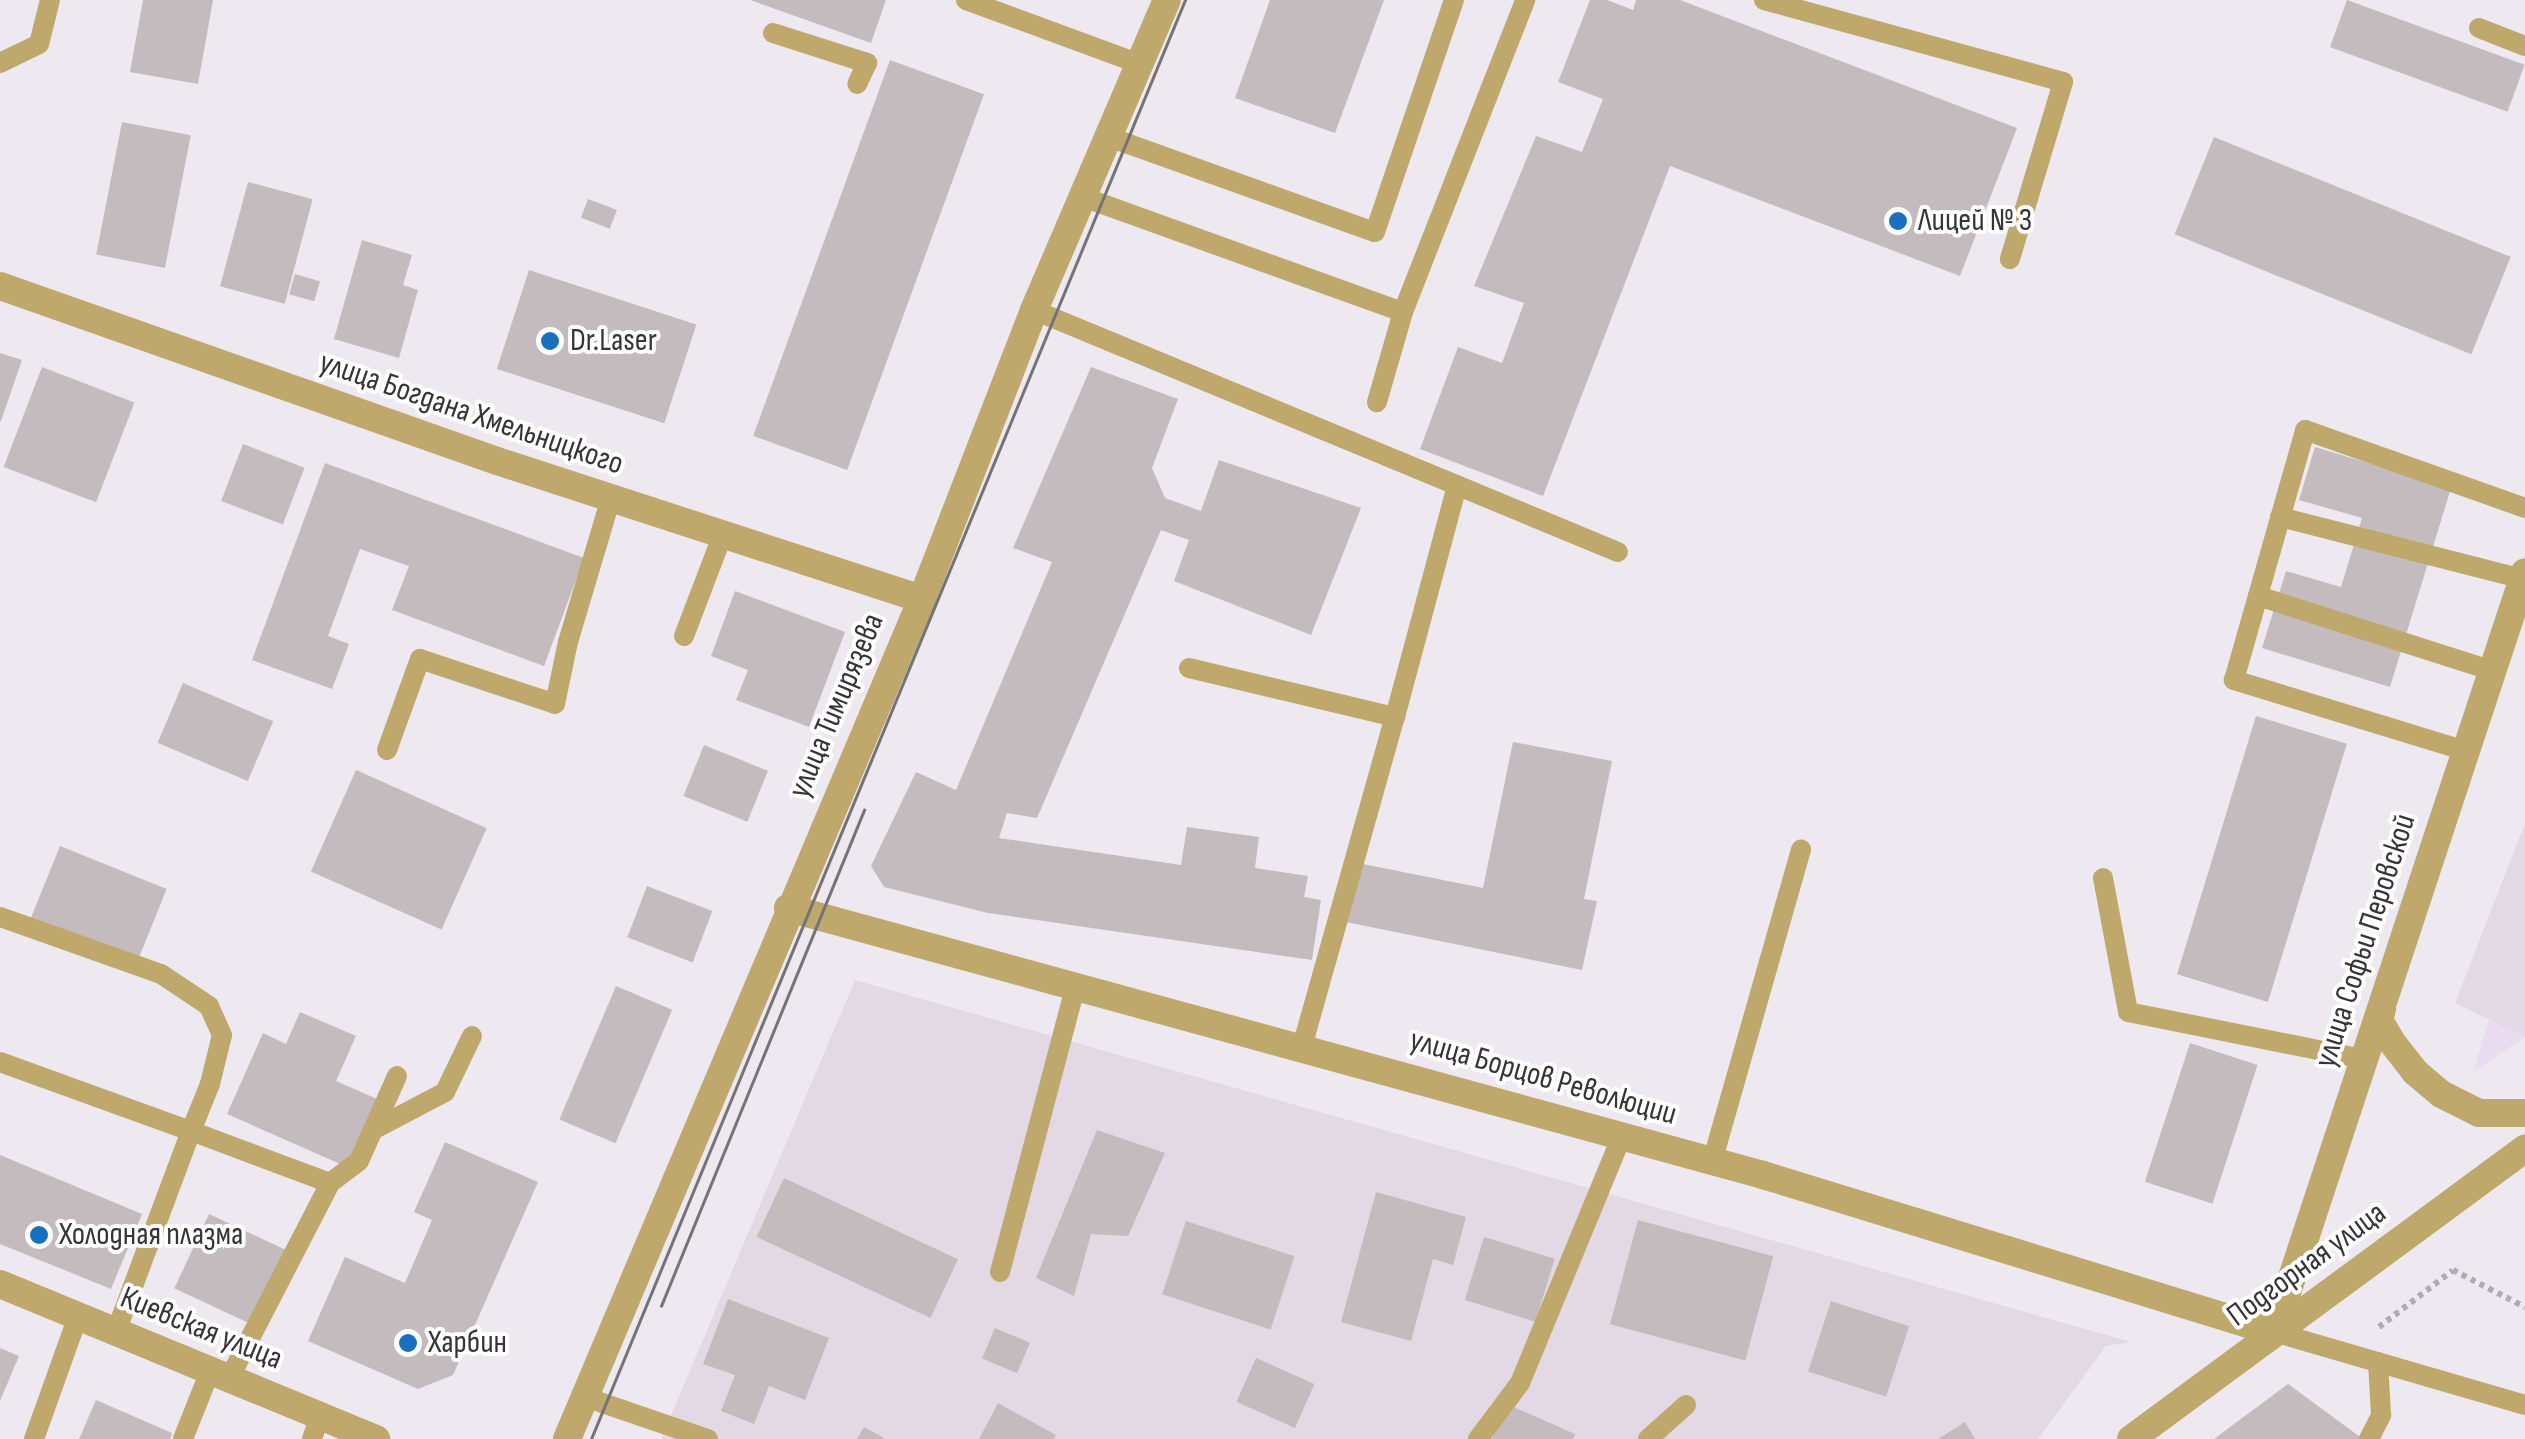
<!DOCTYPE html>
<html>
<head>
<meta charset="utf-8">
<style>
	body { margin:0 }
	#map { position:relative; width:2525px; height:1439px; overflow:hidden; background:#eee9f0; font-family:"Sofia Sans Condensed",sans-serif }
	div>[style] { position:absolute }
	.commercial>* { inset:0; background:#e9dcf0 }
	.built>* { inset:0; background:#e3d9e5 }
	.building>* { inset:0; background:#c3bbbe; transform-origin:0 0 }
	.path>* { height:6px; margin-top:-3px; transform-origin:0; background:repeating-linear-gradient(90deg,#b0acb1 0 5px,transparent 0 10px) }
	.service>* { height:20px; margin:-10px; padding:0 10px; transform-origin:10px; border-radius:10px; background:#bea86c }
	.minor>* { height:28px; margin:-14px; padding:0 14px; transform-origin:14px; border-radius:14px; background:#bea86c }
	.tertiary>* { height:28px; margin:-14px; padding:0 14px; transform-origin:14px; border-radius:14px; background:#bea86c }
	.tram>* { height:2.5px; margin:-1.25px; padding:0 1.25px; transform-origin:1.25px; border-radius:1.25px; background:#767377 }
	.dots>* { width:28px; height:28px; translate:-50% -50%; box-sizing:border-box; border:5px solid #fff; border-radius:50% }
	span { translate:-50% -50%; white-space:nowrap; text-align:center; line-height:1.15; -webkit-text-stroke:8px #fff; paint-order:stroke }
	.poi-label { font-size:32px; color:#363436 }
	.left { translate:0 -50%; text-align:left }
	.street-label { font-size:32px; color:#363436 }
</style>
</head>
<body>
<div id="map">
	<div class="commercial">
		<i style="clip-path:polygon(2525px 906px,2525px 1037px,2473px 1072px)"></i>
	</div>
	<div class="built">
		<i style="clip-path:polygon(2525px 823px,2525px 1037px,2455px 1003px)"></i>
		<i style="clip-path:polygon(855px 980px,2131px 1342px,2106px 1346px,2038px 1439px,661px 1439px)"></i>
	</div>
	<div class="building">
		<i style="clip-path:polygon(143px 0,213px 0,198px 84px,130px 72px)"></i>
		<i style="clip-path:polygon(750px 0,886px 0,871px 43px)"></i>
		<i style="clip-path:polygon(1270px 0,1384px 0,1335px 133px,1235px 98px)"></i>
		<i style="clip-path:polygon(1590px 0,1607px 0,1633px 10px,1636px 0,1680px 0,2017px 128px,1960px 276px,1670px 166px,1543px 496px,1420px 449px,1458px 347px,1502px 363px,1524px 303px,1474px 286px,1536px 136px,1582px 152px,1603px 99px,1558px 82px)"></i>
		<i style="left:2347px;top:0;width:189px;height:50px;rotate:20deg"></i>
		<i style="left:890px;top:60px;width:100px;height:400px;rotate:20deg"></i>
		<i style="left:122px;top:122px;width:70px;height:135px;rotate:11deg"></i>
		<i style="left:2214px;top:137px;width:320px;height:105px;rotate:22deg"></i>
		<i style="left:248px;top:182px;width:67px;height:108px;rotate:15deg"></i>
		<i style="left:588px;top:199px;width:31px;height:20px;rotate:21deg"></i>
		<i style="clip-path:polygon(362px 240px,412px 255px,403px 285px,418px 290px,399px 358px,334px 339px)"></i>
		<i style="left:529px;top:270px;width:176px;height:104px;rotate:18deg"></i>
		<i style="left:295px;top:274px;width:26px;height:21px;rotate:16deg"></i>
		<i style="clip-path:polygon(0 353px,22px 360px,1px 421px,0 421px)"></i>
		<i style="left:42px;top:367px;width:99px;height:107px;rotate:21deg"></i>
		<i style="clip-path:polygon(1091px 367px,1178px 399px,1152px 468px,1165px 498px,1201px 511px,1219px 460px,1361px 508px,1311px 635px,1174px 581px,1189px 540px,1161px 530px,1037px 818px,1007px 813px,999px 838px,1181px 865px,1187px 827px,1259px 837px,1255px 868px,1308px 876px,1304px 897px,1321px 900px,1312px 960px,988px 913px,884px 887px,871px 866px,916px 772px,956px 790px,1052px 562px,1013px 548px)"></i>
		<i style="left:243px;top:444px;width:66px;height:61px;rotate:21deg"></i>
		<i style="clip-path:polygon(2315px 447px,2451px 488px,2390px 687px,2262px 648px,2286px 571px,2341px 587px,2362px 518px,2299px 500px)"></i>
		<i style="clip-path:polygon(325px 463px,584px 558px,544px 666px,392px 610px,409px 566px,360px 549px,328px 636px,349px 644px,332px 689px,252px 660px)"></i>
		<i style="clip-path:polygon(735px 591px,845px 632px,809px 727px,736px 700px,748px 670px,711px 656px)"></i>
		<i style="left:183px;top:683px;width:98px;height:65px;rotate:23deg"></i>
		<i style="left:2256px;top:716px;width:95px;height:270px;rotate:17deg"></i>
		<i style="clip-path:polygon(1513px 742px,1612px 761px,1584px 899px,1597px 901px,1582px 970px,1341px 921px,1353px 862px,1483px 888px)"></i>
		<i style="left:704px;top:745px;width:69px;height:55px;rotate:22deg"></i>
		<i style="left:356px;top:770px;width:143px;height:111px;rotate:24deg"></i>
		<i style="left:60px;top:846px;width:115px;height:79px;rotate:22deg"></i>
		<i style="left:647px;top:886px;width:70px;height:55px;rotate:21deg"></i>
		<i style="left:616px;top:986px;width:61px;height:145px;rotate:23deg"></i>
		<i style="clip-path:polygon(300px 1012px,356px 1036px,336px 1081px,377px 1099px,347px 1167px,227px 1114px,263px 1033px,286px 1044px)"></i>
		<i style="left:2190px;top:1043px;width:71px;height:146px;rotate:18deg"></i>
		<i style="clip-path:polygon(1097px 1130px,1165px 1153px,1128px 1236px,1091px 1234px,1074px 1296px,1036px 1278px)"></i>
		<i style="clip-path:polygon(445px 1142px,538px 1182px,453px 1375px,418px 1389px,308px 1341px,345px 1257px,405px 1283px,432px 1220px,414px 1212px)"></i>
		<i style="clip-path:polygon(0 1155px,142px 1214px,111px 1289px,0 1244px)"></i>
		<i style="left:784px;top:1178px;width:192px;height:65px;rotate:25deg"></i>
		<i style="clip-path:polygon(1376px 1192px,1466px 1217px,1453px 1265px,1433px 1259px,1411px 1341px,1341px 1322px)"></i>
		<i style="left:209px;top:1214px;width:85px;height:82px;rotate:25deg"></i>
		<i style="left:1638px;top:1220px;width:140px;height:108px;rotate:15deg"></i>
		<i style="left:1186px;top:1221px;width:114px;height:77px;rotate:18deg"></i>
		<i style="left:1484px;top:1237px;width:74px;height:66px;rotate:17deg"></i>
		<i style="clip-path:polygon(728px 1299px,829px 1338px,805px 1400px,769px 1386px,754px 1424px,721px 1411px,735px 1375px,703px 1364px)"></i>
		<i style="left:1831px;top:1301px;width:82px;height:74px;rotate:18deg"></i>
		<i style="left:995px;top:1328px;width:38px;height:33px;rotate:23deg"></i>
		<i style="clip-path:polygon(0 1348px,19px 1356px,0 1401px)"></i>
		<i style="left:1256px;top:1358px;width:64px;height:48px;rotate:24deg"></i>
		<i style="clip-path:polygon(2288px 1384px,2363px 1439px,2214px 1439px)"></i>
		<i style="clip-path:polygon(96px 1400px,172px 1433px,170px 1439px,79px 1439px)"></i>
		<i style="clip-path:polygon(998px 1403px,1056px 1435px,1054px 1439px,979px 1439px)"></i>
		<i style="clip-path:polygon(1507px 1404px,1575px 1434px,1573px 1439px,1492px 1439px)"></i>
		<i style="clip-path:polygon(1965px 1422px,1975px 1439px,1938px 1439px)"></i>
		<i style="clip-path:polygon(864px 1427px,886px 1439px,857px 1439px)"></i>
	</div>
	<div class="path">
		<i style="left:2379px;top:1327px;width:93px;rotate:-37.6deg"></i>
		<i style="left:2453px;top:1270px;width:81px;rotate:27.2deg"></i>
	</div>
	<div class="service">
		<i style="left:966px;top:0;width:185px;rotate:20.2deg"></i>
		<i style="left:1764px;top:0;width:310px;rotate:15.3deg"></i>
		<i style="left:2063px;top:82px;width:185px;rotate:106.7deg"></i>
		<i style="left:2479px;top:28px;width:49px;rotate:21.4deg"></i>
		<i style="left:773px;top:33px;width:99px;rotate:17.7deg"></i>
		<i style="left:867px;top:63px;width:23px;rotate:115deg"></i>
		<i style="left:0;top:63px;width:43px;rotate:-26deg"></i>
		<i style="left:39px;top:44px;width:45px;rotate:-76deg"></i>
		<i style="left:1109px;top:137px;width:282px;rotate:19.7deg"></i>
		<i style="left:1375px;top:232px;width:245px;rotate:-71.2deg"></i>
		<i style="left:1083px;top:197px;width:340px;rotate:19.8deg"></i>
		<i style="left:1403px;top:312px;width:94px;rotate:106.1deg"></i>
		<i style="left:1034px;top:310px;width:632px;rotate:22.51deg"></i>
		<i style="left:1403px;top:312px;width:335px;rotate:-68.6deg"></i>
		<i style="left:2280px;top:517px;width:251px;rotate:14.3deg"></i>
		<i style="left:2258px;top:596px;width:247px;rotate:17.7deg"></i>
		<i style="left:684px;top:636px;width:109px;rotate:-69.1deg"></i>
		<i style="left:1189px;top:668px;width:212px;rotate:13.4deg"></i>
		<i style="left:1395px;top:717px;width:240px;rotate:-75deg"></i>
		<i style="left:387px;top:750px;width:97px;rotate:-70.1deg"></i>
		<i style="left:420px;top:659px;width:142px;rotate:18.4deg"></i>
		<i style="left:555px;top:704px;width:63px;rotate:-78.2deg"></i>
		<i style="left:568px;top:642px;width:150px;rotate:-73.4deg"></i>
		<i style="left:2466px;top:751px;width:243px;rotate:-163deg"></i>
		<i style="left:2234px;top:680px;width:260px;rotate:-74.1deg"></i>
		<i style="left:2305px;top:430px;width:233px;rotate:19.5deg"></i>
		<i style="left:2103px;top:878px;width:136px;rotate:79.4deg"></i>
		<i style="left:2128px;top:1012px;width:241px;rotate:11.3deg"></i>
		<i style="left:0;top:917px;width:171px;rotate:19.5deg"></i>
		<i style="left:161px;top:974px;width:58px;rotate:33.7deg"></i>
		<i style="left:209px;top:1006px;width:32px;rotate:66deg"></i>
		<i style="left:222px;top:1035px;width:50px;rotate:103.8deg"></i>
		<i style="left:210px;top:1084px;width:51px;rotate:112deg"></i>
		<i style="left:191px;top:1131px;width:148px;rotate:20.5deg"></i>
		<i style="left:1302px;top:1047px;width:343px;rotate:-74.3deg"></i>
		<i style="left:0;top:1062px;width:203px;rotate:19.9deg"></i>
		<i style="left:191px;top:1131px;width:215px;rotate:110.5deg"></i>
		<i style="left:373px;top:1130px;width:81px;rotate:-27.8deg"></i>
		<i style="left:445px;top:1092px;width:62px;rotate:-64.3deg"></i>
		<i style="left:1712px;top:1162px;width:325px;rotate:-74.1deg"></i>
		<i style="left:1000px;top:1272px;width:297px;rotate:-75.2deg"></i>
		<i style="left:2274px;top:1332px;width:261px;rotate:16.2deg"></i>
		<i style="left:229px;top:1379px;width:220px;rotate:-62.7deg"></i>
		<i style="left:330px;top:1183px;width:36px;rotate:-37deg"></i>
		<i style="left:359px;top:1161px;width:93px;rotate:-65.9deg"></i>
		<i style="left:585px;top:1397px;width:130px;rotate:18.9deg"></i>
		<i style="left:34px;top:1439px;width:131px;rotate:-70.3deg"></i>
		<i style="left:183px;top:1439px;width:73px;rotate:-68.3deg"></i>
		<i style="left:312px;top:1439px;width:24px;rotate:-71deg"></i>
		<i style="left:1478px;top:1439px;width:70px;rotate:-53.1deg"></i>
		<i style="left:1520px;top:1383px;width:267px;rotate:-67.6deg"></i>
		<i style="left:1648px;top:1439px;width:51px;rotate:-41.8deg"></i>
		<i style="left:2369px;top:1439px;width:27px;rotate:-63deg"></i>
		<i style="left:2381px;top:1415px;width:53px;rotate:-93.2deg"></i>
	</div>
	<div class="minor">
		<i style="left:0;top:286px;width:527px;rotate:19.4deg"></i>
		<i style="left:497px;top:461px;width:447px;rotate:18deg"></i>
		<i style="left:788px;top:908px;width:1011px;rotate:15.31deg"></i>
		<i style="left:1763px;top:1175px;width:535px;rotate:17.08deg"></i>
		<i style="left:0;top:1284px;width:407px;rotate:22.4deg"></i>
	</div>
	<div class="tertiary">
		<i style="left:2382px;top:1009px;width:11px;rotate:105deg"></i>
		<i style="left:2379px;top:1020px;width:24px;rotate:60deg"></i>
		<i style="left:2391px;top:1041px;width:39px;rotate:52deg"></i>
		<i style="left:2415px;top:1072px;width:34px;rotate:40deg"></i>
		<i style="left:2441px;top:1094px;width:42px;rotate:26.6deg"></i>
		<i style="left:2479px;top:1113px;width:46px"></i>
		<i style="left:2274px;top:1332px;width:800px;rotate:-71.72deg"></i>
		<i style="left:567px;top:1439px;width:912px;rotate:-67.09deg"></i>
		<i style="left:922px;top:599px;width:310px;rotate:-68.8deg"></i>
		<i style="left:1034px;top:310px;width:337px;rotate:-66.8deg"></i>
		<i style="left:2131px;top:1439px;width:490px;rotate:-36.4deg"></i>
	</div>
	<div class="tram">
		<i style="left:661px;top:1306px;width:536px;rotate:-67.74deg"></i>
		<i style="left:591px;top:1439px;width:1557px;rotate:-67.57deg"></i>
	</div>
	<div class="dots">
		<i style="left:1898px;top:221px;background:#1970be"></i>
		<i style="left:550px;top:341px;background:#1970be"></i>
		<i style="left:39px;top:1235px;background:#1970be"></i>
		<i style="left:408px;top:1343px;background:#1970be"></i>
	</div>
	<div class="poi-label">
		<span class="left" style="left:1918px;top:221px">Лицей № 3</span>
		<span class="left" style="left:570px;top:341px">Dr.Laser</span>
		<span class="left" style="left:59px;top:1235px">Холодная плазма</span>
		<span class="left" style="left:428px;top:1343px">Харбин</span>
	</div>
	<div class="street-label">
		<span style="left:471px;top:414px;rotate:19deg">улица Богдана Хмельницкого</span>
		<span style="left:837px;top:706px;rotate:-67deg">улица Тимирязева</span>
		<span style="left:2366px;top:941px;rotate:-72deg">улица Софьи Перовской</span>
		<span style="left:1543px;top:1078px;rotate:16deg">улица Борцов Революции</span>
		<span style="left:2307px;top:1265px;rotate:-36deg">Подгорная улица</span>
		<span style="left:201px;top:1329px;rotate:22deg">Киевская улица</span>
	</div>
</div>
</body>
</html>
